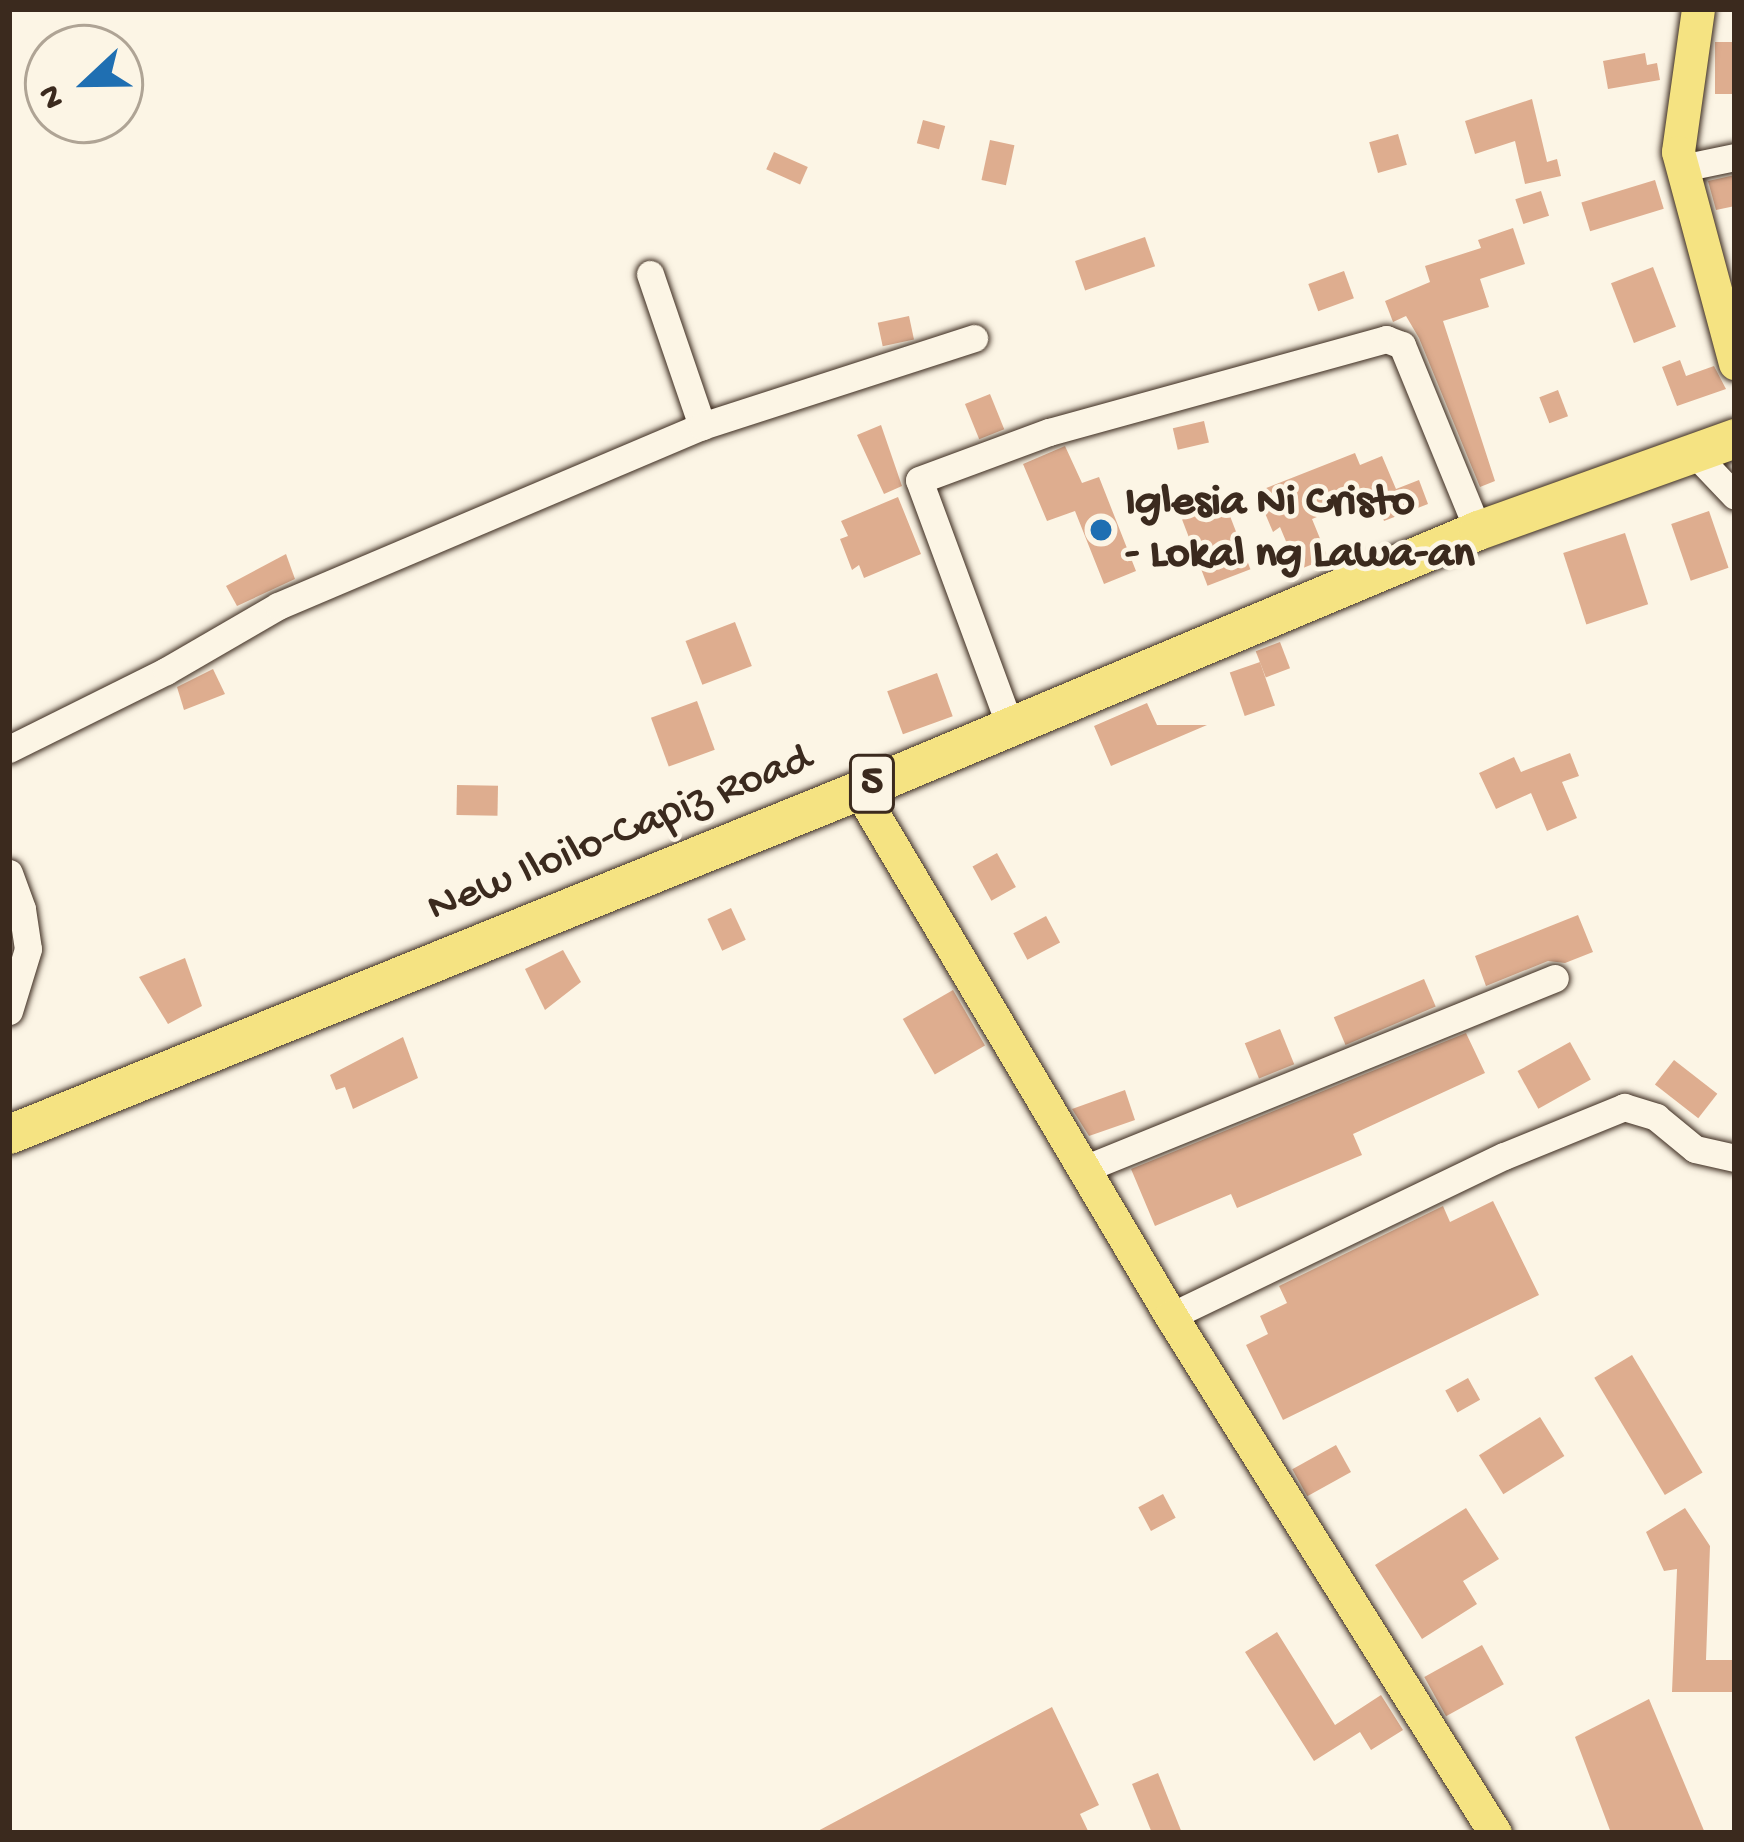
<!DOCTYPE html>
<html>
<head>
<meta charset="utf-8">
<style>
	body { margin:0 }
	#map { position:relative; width:1744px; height:1842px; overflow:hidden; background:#fcf5e5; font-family:"Gochi Hand",sans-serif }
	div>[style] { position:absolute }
	.building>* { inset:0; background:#dead8f; transform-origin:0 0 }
	.roads { filter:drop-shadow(0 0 3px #3b2a1e) drop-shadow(0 0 3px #3b2a1e) }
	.minor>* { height:27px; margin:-13.5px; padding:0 13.5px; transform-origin:13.5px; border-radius:13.5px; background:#fcf5e5 }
	.major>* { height:33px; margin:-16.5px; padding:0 16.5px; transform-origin:16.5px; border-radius:16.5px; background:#f5e382 }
	.highway>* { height:39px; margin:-19.5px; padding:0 19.5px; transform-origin:19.5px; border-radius:19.5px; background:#f5e382 }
	.dots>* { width:33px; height:33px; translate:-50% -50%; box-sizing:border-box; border:6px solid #fcf5e5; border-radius:50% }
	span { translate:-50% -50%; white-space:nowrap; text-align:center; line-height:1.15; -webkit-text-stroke:9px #fcf5e5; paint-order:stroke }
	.shield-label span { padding:3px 9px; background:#fcf5e5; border:3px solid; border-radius:9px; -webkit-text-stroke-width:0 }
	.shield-label { font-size:42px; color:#3b2a1e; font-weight:700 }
	.poi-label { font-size:45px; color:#3b2a1e; font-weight:700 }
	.left { translate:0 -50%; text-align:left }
	.street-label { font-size:45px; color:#3b2a1e }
	.frame { position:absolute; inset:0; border:12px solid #3b2a1e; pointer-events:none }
	.north { position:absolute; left:24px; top:24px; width:120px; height:120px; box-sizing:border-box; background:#fcf5e5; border:3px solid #afa495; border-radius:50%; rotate:248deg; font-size:33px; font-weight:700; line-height:48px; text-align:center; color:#3b2a1e }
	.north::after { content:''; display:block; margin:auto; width:42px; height:54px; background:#1f6fb2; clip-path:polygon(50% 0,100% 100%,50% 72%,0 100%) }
</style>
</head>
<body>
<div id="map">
	<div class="building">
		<i style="left:1715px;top:42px;width:20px;height:52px"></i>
		<i style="clip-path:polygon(1645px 53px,1647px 65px,1657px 63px,1660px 80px,1608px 89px,1603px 61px)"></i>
		<i style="clip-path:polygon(1532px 99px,1547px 162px,1557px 159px,1561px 176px,1525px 184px,1515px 141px,1475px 154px,1465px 121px)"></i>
		<i style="left:923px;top:120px;width:23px;height:24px;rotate:15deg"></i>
		<i style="left:1398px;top:134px;width:32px;height:30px;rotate:74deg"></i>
		<i style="left:990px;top:140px;width:25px;height:41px;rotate:12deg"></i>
		<i style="left:774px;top:152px;width:37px;height:19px;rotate:24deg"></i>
		<i style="clip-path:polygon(1735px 175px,1735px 206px,1716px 210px,1708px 181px)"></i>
		<i style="left:1655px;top:180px;width:30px;height:77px;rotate:73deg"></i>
		<i style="left:1541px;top:191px;width:26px;height:27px;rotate:72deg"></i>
		<i style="clip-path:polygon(1513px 228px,1525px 264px,1480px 279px,1489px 307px,1443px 321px,1495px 481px,1480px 487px,1419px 338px,1406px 316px,1393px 322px,1385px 301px,1430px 282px,1425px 266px,1481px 248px,1478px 240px)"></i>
		<i style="left:1145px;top:237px;width:31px;height:74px;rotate:71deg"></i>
		<i style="left:1653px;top:267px;width:64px;height:45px;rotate:69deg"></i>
		<i style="left:1344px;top:271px;width:29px;height:38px;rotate:70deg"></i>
		<i style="left:909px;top:316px;width:24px;height:32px;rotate:78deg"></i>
		<i style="clip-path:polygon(1680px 360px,1686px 376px,1714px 366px,1726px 389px,1677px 406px,1662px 367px)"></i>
		<i style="left:1558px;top:390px;width:28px;height:20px;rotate:69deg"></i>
		<i style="left:990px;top:394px;width:38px;height:27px;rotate:68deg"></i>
		<i style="left:1204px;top:421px;width:22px;height:32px;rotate:77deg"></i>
		<i style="clip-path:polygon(881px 425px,902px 486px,884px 494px,857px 435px)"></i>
		<i style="clip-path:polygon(1065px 446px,1082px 483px,1099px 477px,1136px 571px,1104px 584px,1075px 511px,1047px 521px,1023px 464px)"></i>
		<i style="clip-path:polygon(1355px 453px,1360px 465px,1382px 456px,1396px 489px,1419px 480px,1428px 504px,1384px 521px,1374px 494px,1312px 519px,1328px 558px,1298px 570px,1280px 527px,1273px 532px,1256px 492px)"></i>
		<i style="clip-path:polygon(898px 497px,921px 554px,864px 578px,859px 565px,852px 570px,840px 539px,848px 536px,841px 521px)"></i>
		<i style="left:1225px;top:503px;width:71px;height:46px;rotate:69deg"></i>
		<i style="left:1709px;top:511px;width:60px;height:40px;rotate:71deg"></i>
		<i style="left:1625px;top:533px;width:75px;height:65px;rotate:72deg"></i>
		<i style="clip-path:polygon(286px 554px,295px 579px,237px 606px,226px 586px)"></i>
		<i style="left:735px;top:622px;width:47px;height:53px;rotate:69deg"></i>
		<i style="left:1280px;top:642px;width:28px;height:26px;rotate:69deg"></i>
		<i style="left:1260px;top:662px;width:46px;height:32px;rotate:71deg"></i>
		<i style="clip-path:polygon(213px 669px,225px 694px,184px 710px,177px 687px)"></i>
		<i style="left:937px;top:673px;width:46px;height:53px;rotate:70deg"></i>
		<i style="left:697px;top:701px;width:52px;height:49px;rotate:70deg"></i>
		<i style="clip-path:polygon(1147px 703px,1157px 725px,1207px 725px,1111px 766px,1094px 726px)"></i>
		<i style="clip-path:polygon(1570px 753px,1579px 776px,1562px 782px,1577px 818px,1547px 831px,1531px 793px,1496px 809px,1479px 773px,1514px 757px,1521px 772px)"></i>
		<i style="left:457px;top:785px;width:41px;height:30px;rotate:1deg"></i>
		<i style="left:997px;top:853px;width:39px;height:28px;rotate:61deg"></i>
		<i style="left:731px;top:908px;width:35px;height:26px;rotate:65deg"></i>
		<i style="clip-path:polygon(1578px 915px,1593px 952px,1565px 963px,1548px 961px,1486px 986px,1475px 956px)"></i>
		<i style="left:1046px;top:916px;width:30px;height:37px;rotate:62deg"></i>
		<i style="clip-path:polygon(563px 950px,581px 982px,545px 1010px,525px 969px)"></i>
		<i style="clip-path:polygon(185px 958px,202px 1006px,168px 1024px,139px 977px)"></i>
		<i style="left:1424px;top:979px;width:30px;height:98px;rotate:67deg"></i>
		<i style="left:953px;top:990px;width:64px;height:58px;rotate:60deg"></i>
		<i style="left:1280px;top:1029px;width:38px;height:38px;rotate:68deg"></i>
		<i style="clip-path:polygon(1466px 1033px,1485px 1073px,1353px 1134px,1362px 1155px,1237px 1208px,1231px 1194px,1155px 1226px,1131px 1169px)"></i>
		<i style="clip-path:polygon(403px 1037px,418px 1078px,353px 1109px,345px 1087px,336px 1090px,330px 1075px)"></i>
		<i style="left:1570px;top:1042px;width:43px;height:60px;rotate:61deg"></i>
		<i style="left:1674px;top:1060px;width:55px;height:31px;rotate:38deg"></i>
		<i style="clip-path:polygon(1125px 1090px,1135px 1120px,1089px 1136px,1072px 1109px)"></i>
		<i style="clip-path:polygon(1493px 1201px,1539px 1295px,1283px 1420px,1246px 1345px,1268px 1334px,1260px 1316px,1287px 1303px,1279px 1286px,1443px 1206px,1450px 1222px)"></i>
		<i style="left:1632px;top:1355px;width:137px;height:44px;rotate:59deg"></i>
		<i style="left:1468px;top:1378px;width:25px;height:26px;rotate:61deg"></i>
		<i style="left:1540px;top:1417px;width:46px;height:72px;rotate:58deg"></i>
		<i style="left:1336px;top:1445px;width:31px;height:50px;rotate:61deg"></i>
		<i style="left:1163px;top:1494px;width:27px;height:28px;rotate:62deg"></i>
		<i style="clip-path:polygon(1466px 1508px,1499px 1559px,1463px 1581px,1477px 1604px,1422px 1639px,1375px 1565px)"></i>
		<i style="clip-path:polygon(1685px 1508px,1710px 1546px,1706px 1660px,1735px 1660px,1735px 1692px,1672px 1692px,1677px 1569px,1664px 1571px,1646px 1532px)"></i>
		<i style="clip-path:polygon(1277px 1632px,1335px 1725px,1381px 1695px,1403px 1730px,1371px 1750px,1360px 1732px,1314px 1761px,1245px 1652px)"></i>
		<i style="left:1482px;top:1645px;width:45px;height:66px;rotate:61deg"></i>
		<i style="clip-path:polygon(1649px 1699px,1705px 1833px,1611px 1833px,1575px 1737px)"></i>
		<i style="clip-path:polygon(1052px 1707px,1099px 1805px,1080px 1814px,1089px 1833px,814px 1833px)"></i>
		<i style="clip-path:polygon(1158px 1773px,1182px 1833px,1152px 1833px,1132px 1784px)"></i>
	</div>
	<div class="roads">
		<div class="minor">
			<i style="left:1682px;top:168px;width:54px;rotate:-11.7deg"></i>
			<i style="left:650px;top:274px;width:161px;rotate:71.1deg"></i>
			<i style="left:1694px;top:453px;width:59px;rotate:46.4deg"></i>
			<i style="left:1010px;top:726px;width:262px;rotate:-110.3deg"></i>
			<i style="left:919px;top:480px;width:139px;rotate:-20.3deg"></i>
			<i style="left:1049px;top:432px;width:350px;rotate:-15.4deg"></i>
			<i style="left:1386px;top:339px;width:17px;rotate:21deg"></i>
			<i style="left:1402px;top:345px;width:200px;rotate:67.7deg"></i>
			<i style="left:9px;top:749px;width:175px;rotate:-26.4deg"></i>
			<i style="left:166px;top:671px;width:129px;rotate:-30.1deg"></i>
			<i style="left:278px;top:606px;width:461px;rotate:-23deg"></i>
			<i style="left:702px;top:426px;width:286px;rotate:-17.9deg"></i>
			<i style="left:9px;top:873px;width:38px;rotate:70deg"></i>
			<i style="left:22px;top:909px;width:40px;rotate:81.5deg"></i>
			<i style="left:28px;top:949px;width:65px;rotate:107deg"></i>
			<i style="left:1084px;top:1169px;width:508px;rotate:-22.07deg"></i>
			<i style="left:1171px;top:1316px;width:369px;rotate:-25.7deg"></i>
			<i style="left:1504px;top:1156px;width:130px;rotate:-22.2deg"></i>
			<i style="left:1624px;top:1107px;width:34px;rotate:17deg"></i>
			<i style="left:1656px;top:1117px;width:50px;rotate:39.4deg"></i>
			<i style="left:1695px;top:1149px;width:41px;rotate:12.7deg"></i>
		</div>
		<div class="major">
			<i style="left:1698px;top:9px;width:144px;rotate:98deg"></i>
			<i style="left:1678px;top:152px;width:219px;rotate:74.9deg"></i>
			<i style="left:859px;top:790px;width:612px;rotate:59.33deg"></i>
			<i style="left:1171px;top:1316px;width:610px;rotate:57.92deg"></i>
		</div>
		<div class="highway">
			<i style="left:9px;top:1134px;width:917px;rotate:-22.03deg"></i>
			<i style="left:859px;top:790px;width:671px;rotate:-22.78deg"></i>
			<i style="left:1478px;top:530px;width:273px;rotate:-19.7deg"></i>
		</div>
	</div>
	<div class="dots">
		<i style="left:1101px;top:530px;background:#1f6fb2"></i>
	</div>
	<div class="shield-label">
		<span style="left:872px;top:784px">5</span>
	</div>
	<div class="poi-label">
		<span class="left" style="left:1125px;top:530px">Iglesia Ni Cristo<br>- Lokal ng Lawa-an</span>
	</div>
	<div class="street-label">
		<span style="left:620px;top:835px;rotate:-22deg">New Iloilo-Capiz Road</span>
	</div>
	<div class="frame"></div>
	<div class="north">N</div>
</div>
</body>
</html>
